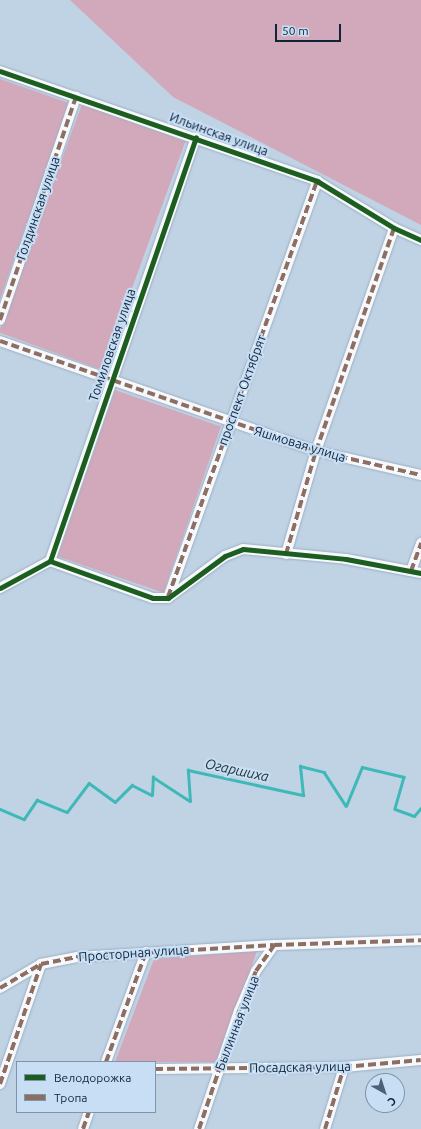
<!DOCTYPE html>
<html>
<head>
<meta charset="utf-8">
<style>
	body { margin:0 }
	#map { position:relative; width:421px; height:1129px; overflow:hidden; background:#c0d3e5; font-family:Ubuntu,sans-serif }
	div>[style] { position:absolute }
	.green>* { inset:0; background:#d2a9bb; transform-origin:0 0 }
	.stream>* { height:2.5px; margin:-1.25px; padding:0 1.25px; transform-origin:1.25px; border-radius:1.25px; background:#3eb9b8 }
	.roads { filter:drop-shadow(0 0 1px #9bafc1) drop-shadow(0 0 1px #9bafc1) }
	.minor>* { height:10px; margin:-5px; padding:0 5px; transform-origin:5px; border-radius:5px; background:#f6f8fb }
	.quiet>* { height:4px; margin-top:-2px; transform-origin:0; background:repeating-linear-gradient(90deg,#8d6e63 0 8px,transparent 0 12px) }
	.cycleway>* { height:5px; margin:-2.5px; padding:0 2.5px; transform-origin:2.5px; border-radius:2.5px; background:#1b5e20 }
	span { translate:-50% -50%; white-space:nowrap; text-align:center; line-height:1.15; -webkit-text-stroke:4px #c8def5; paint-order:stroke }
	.street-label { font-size:13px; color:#0d2439 }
	.water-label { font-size:14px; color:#1a312f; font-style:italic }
	.legend { position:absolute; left:16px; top:1061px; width:140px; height:52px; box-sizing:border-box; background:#c8def5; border:1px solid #7d94aa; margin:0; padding:5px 7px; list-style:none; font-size:12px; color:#0d2439 }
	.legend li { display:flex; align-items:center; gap:8px; height:20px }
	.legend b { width:20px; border:1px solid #7d94aa }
	.north { position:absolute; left:365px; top:1073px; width:40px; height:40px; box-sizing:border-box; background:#c8def5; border:1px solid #7d94aa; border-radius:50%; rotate:141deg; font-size:11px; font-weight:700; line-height:16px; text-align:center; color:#0d2439 }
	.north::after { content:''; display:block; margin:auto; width:14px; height:18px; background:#4c6175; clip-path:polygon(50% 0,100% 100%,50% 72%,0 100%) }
	.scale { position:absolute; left:275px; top:24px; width:66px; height:18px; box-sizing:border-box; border:2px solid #0d2439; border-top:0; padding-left:5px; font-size:12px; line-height:14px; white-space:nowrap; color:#0d2439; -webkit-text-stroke:3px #c8def5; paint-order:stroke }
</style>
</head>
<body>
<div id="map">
	<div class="green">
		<i style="clip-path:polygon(70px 0,421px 0,421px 225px,173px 97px)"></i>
		<i style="clip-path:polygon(0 79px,69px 103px,0 299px)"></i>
		<i style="left:82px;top:104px;width:110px;height:243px;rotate:20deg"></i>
		<i style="left:115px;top:390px;width:112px;height:176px;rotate:19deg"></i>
		<i style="clip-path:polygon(257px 951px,217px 1062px,115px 1062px,154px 959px)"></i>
	</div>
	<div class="stream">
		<i style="left:0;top:809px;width:26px;rotate:23deg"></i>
		<i style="left:24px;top:819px;width:23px;rotate:-56deg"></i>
		<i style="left:37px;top:800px;width:32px;rotate:22deg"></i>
		<i style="left:67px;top:812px;width:36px;rotate:-53deg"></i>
		<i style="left:89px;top:783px;width:32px;rotate:36deg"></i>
		<i style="left:115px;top:802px;width:24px;rotate:-45deg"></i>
		<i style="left:132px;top:785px;width:22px;rotate:27deg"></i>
		<i style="left:152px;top:795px;width:18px;rotate:-87deg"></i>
		<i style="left:153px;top:777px;width:44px;rotate:33deg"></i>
		<i style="left:190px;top:801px;width:31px;rotate:-94deg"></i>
		<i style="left:188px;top:770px;width:118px;rotate:12.3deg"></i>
		<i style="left:303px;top:795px;width:29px;rotate:-96deg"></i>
		<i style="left:300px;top:766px;width:25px;rotate:14deg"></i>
		<i style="left:324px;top:772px;width:40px;rotate:57.1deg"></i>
		<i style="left:346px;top:806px;width:42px;rotate:-67.7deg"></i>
		<i style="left:362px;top:767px;width:43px;rotate:13.4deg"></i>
		<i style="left:404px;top:777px;width:33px;rotate:106deg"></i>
		<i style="left:395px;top:809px;width:20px;rotate:20deg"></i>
		<i style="left:414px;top:816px;width:11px;rotate:-49deg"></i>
	</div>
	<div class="roads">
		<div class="minor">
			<i style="left:0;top:71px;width:336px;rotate:19.1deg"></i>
			<i style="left:317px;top:181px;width:90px;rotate:31.4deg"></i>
			<i style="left:394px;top:228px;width:30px;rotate:24deg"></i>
			<i style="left:0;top:320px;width:236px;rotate:-71.2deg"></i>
			<i style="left:0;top:341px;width:335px;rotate:19.2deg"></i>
			<i style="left:316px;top:451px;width:108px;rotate:12.9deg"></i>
			<i style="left:286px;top:554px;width:107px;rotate:-73.8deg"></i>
			<i style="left:316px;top:451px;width:236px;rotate:-70.7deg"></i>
			<i style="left:50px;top:561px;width:448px;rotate:-71deg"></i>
			<i style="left:411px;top:571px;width:30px;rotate:-70deg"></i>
			<i style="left:0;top:588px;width:57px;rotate:-28.4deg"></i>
			<i style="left:50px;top:561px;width:109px;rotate:19.8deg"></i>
			<i style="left:153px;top:598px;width:15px"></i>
			<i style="left:168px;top:598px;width:71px;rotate:-36.4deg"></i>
			<i style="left:225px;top:556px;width:19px;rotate:-21deg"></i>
			<i style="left:243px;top:549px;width:103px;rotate:5.5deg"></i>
			<i style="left:346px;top:559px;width:76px;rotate:10.6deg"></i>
			<i style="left:168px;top:598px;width:443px;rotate:-70.3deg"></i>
			<i style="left:0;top:988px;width:48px;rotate:-30.3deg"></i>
			<i style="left:41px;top:964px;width:38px;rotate:-11deg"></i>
			<i style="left:78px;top:957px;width:196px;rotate:-3.5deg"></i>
			<i style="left:106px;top:1062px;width:117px;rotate:-70deg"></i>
			<i style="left:155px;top:1069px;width:189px;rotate:-0.6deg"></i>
			<i style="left:344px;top:1067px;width:77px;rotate:-5.2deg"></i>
			<i style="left:0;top:1084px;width:127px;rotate:-71.1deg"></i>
			<i style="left:83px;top:1129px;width:18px;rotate:-71deg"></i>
			<i style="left:199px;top:1129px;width:125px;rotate:-71.3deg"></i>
			<i style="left:239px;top:1011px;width:43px;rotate:-67deg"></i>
			<i style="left:256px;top:971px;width:32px;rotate:-55deg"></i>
			<i style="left:274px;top:945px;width:147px;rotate:-1.9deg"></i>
			<i style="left:325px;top:1129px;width:65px;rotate:-73deg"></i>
		</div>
	</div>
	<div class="quiet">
		<i style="left:0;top:320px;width:236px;rotate:-71.2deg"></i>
		<i style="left:0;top:341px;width:335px;rotate:19.2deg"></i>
		<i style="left:316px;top:451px;width:108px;rotate:12.9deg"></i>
		<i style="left:286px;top:554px;width:107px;rotate:-73.8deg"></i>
		<i style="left:316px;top:451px;width:236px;rotate:-70.7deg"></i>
		<i style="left:411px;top:571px;width:30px;rotate:-70deg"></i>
		<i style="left:168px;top:597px;width:442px;rotate:-70.3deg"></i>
		<i style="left:0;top:988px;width:48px;rotate:-30.3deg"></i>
		<i style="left:41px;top:964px;width:38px;rotate:-11deg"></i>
		<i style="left:78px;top:957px;width:196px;rotate:-3.5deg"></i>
		<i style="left:106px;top:1062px;width:117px;rotate:-70deg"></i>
		<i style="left:155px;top:1069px;width:189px;rotate:-0.6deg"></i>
		<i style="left:344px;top:1067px;width:77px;rotate:-5.2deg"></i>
		<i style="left:0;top:1084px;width:127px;rotate:-71.1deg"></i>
		<i style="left:83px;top:1129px;width:18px;rotate:-71deg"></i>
		<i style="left:199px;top:1129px;width:125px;rotate:-71.3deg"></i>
		<i style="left:239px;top:1011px;width:43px;rotate:-67deg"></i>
		<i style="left:256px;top:971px;width:32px;rotate:-55deg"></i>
		<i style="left:274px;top:945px;width:147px;rotate:-1.9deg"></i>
		<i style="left:325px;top:1129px;width:65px;rotate:-73deg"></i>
	</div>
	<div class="cycleway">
		<i style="left:0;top:71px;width:336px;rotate:19.1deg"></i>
		<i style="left:317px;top:181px;width:90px;rotate:31.4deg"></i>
		<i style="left:394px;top:228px;width:30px;rotate:24deg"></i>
		<i style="left:50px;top:561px;width:448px;rotate:-71deg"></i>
		<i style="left:0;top:588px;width:57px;rotate:-28.4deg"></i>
		<i style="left:50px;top:561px;width:109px;rotate:19.8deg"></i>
		<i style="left:153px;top:598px;width:15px"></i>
		<i style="left:168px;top:598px;width:71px;rotate:-36.4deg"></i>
		<i style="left:225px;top:556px;width:19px;rotate:-21deg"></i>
		<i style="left:243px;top:549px;width:103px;rotate:5.5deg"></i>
		<i style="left:346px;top:559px;width:76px;rotate:10.6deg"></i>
	</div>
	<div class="street-label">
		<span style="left:219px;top:134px;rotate:20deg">Ильинская улица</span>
		<span style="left:38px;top:208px;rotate:-71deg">Голдинская улица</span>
		<span style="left:112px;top:345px;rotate:-71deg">Томиловская улица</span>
		<span style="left:242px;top:390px;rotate:-70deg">проспект Октябрят</span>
		<span style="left:300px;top:444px;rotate:17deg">Яшмовая улица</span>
		<span style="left:134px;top:953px;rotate:-4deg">Просторная улица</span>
		<span style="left:237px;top:1023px;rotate:-69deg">Былинная улица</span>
		<span style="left:300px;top:1067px;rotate:-1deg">Посадская улица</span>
	</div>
	<div class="water-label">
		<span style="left:237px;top:770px;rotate:12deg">Огаршиха</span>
	</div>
	<ul class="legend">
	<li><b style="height:5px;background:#1b5e20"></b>Велодорожка</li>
	<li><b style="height:5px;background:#8d6e63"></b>Тропа</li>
	</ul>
	<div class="north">С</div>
	<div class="scale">50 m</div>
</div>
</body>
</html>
